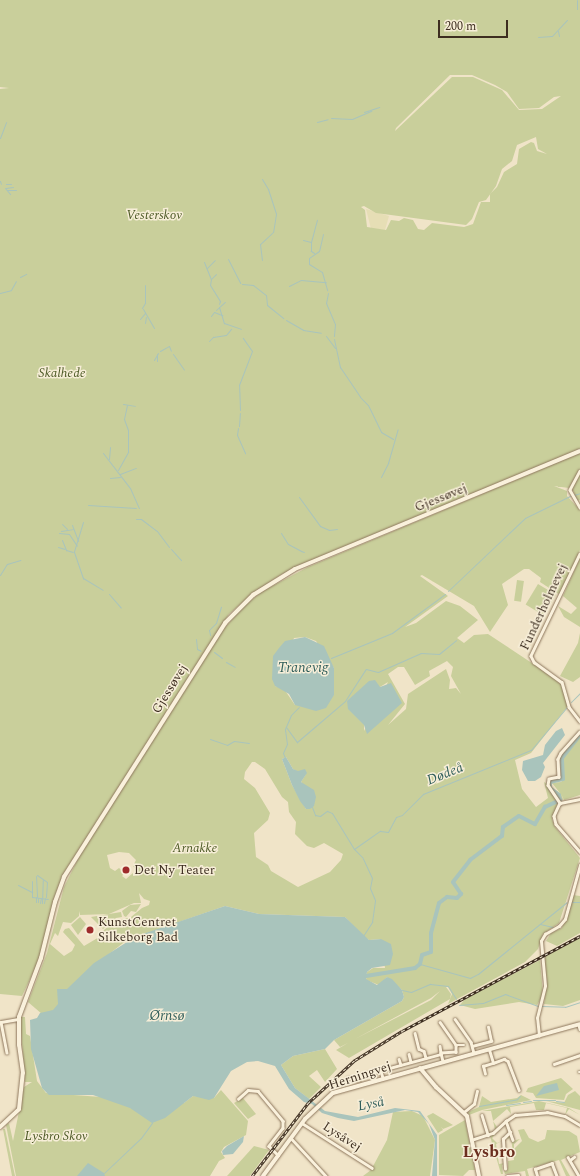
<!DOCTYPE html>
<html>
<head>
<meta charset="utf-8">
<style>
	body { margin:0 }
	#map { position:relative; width:580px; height:1176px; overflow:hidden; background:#f0e4c8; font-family:Spectral,serif }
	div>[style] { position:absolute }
	.farmland>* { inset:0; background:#e6deb5 }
	.green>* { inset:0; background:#c9cf9b; transform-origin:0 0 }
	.water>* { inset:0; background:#a9c4bc }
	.stream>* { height:1px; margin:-0.5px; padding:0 0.5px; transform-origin:0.5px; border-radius:0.5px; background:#a9c4bc }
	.river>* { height:4px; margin:-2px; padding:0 2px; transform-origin:2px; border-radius:2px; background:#a9c4bc }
	.roads { filter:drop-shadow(0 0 1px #8d765c) drop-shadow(0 0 1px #8d765c) }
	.street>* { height:2.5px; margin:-1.25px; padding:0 1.25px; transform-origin:1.25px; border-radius:1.25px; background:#faf1dc }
	.secondary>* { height:4px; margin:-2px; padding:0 2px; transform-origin:2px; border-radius:2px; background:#faf1dc }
	.rail>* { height:2.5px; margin-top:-1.25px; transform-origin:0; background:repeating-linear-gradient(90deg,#f7eed8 0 3px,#3d2e20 0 6px); box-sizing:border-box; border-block:1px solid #3d2e20 }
	.dots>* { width:11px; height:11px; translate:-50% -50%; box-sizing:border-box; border:2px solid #f7eed8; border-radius:50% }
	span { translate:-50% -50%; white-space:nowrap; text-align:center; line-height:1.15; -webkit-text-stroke:3px #f7eed8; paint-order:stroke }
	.park-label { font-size:13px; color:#4d5a26; font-style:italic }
	.street-label { font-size:13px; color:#3d2e20 }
	.poi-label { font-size:13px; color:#3d2e20 }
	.left { translate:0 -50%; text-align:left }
	.water-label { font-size:14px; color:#2f5d5a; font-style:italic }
	.district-label { font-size:17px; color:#6b2e1e; font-weight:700 }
	.scale { position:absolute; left:438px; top:20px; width:70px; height:18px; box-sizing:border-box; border:2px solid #3d2e20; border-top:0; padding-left:5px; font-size:12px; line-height:14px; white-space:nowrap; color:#3d2e20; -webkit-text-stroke:3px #f7eed8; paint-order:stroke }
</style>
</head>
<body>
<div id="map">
	<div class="farmland">
		<i style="clip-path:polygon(366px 209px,389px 216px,385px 230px,371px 229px)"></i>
	</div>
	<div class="green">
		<i style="clip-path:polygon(evenodd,0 0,580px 0,580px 449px,282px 574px,253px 593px,229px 614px,64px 873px,55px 895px,40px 958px,22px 996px,0 994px,0 89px,9px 88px,0 87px,0 0,450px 75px,472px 75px,495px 85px,507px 92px,519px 109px,539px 108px,554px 97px,561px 96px,542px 109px,519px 110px,502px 90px,473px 77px,452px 77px,395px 131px,396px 128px,450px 75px,0 0,536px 137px,538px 149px,547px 154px,537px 151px,534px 143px,531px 142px,519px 149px,517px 164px,504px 172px,497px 187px,490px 194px,490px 202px,481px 202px,473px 224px,464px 227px,432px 223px,424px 230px,418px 229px,413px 220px,404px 218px,399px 221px,391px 220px,386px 230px,367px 227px,365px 210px,361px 207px,364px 206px,376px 213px,466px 225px,472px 219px,479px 202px,486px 200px,496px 186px,502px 169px,512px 161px,517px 145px,536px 137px)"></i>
		<i style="clip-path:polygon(evenodd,580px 453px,580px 470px,569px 488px,554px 486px,567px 491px,567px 496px,580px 510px,580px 550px,560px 595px,540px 582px,541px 578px,529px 569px,524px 569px,502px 584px,508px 605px,490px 632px,474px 606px,422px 575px,420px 576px,448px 596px,405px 627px,416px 623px,446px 601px,460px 606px,478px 620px,457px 638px,464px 643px,474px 635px,488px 634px,556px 679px,561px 685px,568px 706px,531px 753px,515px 760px,522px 789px,536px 807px,548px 798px,544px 782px,560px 793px,552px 783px,561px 782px,564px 779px,561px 764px,564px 755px,580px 736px,580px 795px,564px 800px,561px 794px,563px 799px,557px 805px,552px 819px,555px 827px,580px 858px,559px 923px,543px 934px,538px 949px,525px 962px,448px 1004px,452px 994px,448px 987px,446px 987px,451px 994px,450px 999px,349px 1058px,336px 1050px,348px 1043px,340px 1047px,334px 1040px,402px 1001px,404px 997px,402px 990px,387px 977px,379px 985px,366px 980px,367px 972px,373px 968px,385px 968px,381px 939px,369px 940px,363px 936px,345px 917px,259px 914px,225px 906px,147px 933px,132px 936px,104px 958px,55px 1010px,42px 1014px,28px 1002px,47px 953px,64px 887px,81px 853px,220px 633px,245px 605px,263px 591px,308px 567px,580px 453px,305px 637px,316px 641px,334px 668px,334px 695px,295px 705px,284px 689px,275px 686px,294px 638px,305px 637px,580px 453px,447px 661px,453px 667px,451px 676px,461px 694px,456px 688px,449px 689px,450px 680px,446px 669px,408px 694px,406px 709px,388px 725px,405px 704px,388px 674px,398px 667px,404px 667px,415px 685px,430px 676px,429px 671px,447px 661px,580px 453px,388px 682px,364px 731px,364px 725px,380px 687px,388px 682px,580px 453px,286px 757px,293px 769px,298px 772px,304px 770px,306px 774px,301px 782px,310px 790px,306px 809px,292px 785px,282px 759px,286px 757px,580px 453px,252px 762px,255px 762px,265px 769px,282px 797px,288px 802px,289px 812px,296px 822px,295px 834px,307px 846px,314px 848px,324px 843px,343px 854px,341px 860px,330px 872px,298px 887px,271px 871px,268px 865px,256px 857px,254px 833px,268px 820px,270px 813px,255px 788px,244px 779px,245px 772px,252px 762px,580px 453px,119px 852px,129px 853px,136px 860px,133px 866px,139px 874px,133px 876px,133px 873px,126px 879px,122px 876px,125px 873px,119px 868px,115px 871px,110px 868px,107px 855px,119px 852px,580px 453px,139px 893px,144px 899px,150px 901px,149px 905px,142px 908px,131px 917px,114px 922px,104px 930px,101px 936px,84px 946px,69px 928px,65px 929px,63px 932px,75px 945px,72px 951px,64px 956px,50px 944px,55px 933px,58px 936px,63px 922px,71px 923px,79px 916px,79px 911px,80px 915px,109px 914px,134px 903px,141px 903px,139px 893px,580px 453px,440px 991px,431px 1000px,355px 1039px,431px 998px,440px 991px)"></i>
		<i style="clip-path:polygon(580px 474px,580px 500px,577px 501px,572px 488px)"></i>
		<i style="clip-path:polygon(580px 558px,580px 627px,564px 617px,558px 606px,571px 614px,577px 608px,563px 596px)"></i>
		<i style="left:517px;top:580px;width:7px;height:21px;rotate:8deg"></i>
		<i style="left:538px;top:584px;width:21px;height:24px;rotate:31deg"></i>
		<i style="clip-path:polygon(580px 633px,580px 677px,573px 682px,560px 676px,578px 643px)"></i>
		<i style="clip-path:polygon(573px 895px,580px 896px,580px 933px,557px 946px,546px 941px,551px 933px,562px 928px)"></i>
		<i style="clip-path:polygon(141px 904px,136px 912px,131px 911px,126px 917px,124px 916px,122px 911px,130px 905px)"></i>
		<i style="clip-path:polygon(121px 912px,122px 917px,116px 918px,103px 929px,91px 917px)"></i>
		<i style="clip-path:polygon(80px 917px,86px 924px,78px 935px,71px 925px)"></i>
		<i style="clip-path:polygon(580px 938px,580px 1000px,563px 1006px,544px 1004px,547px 981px,544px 957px)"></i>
		<i style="clip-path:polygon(540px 960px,543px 995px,537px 1005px,519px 1002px,475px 1009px,460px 1005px,465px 999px)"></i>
		<i style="clip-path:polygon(20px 1017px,25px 1017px,26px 1034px,30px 1036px,37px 1081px,46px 1093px,184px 1103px,193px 1096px,214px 1098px,221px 1090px,248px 1121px,246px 1135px,224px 1147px,221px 1152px,225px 1158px,219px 1161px,210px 1176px,16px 1176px,6px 1125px,9px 1123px,13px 1141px,24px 1087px,32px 1082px,25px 1082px)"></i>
		<i style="clip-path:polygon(325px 1049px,337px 1069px,325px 1082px,317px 1070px,309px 1076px,321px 1087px,309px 1099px,295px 1088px,281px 1065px,293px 1056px)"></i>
		<i style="clip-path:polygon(561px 1078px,573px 1089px,566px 1094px,564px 1100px,536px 1098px,533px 1093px,526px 1092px,528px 1088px)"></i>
		<i style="clip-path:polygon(575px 1091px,580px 1096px,580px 1110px,546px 1101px,564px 1103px,568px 1095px)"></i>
		<i style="clip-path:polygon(521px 1095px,531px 1100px,482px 1110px,469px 1115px,468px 1112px,479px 1107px,482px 1096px,491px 1102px,517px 1098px)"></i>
		<i style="clip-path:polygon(243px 1098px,256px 1114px,248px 1119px,234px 1103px)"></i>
		<i style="clip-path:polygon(539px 1101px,569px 1108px,580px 1115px,569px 1109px,565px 1115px,567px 1108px,546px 1103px,544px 1110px,536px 1110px,534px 1103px,510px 1107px,511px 1114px,507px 1109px,493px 1121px,497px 1127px,495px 1130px,491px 1111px,482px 1111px)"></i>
		<i style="clip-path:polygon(412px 1111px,423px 1116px,435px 1140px,430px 1176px,363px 1176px,371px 1170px,387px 1140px,393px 1112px)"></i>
		<i style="clip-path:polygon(433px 1113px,453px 1125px,443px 1129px,441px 1127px,443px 1130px,438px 1133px,427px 1116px)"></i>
		<i style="clip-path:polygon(465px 1120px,475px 1170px,469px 1170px,463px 1176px,439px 1175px,439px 1135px)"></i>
		<i style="clip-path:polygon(505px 1124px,492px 1138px,497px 1143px,502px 1141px,496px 1144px,499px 1164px,505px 1163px,502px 1165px,503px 1174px,501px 1174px,490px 1136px)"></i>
		<i style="clip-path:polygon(3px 1129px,5px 1129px,15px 1176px,12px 1176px)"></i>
		<i style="clip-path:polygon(524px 1129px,529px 1138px,538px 1142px,545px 1139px,547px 1130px,569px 1131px,577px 1136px,580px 1152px,561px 1160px,570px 1176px,566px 1176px,559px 1160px,527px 1169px,529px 1176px,526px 1176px,525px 1171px,505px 1174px,504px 1171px,508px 1169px,508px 1161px,514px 1160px,511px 1138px,505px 1139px,508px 1135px,510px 1137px,512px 1141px,520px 1139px,514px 1144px,514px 1149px,522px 1141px,518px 1130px)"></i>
		<i style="clip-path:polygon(254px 1146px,269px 1150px,250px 1176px,227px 1176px)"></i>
	</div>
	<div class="water">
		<i style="clip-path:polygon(305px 637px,324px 646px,334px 668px,334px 695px,326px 708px,316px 711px,295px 705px,289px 694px,275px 686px,272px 679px,273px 656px,279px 648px,285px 641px)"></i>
		<i style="clip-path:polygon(375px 680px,380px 687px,391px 683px,402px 703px,367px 734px,364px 725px,348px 709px,347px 701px,369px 681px)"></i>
		<i style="clip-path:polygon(562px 728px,565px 735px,543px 763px,545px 767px,541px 777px,535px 781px,528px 781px,522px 770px,523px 761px,543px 755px,545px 745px,556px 731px)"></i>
		<i style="clip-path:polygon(286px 757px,293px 769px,298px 771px,305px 769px,307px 773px,301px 782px,314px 790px,316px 797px,314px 806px,310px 809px,306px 809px,300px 801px,292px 785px,282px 759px)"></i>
		<i style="clip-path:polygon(225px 906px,259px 914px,345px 917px,369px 940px,381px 939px,391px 944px,393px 954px,390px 965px,372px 968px,367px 972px,366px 979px,377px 985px,387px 977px,392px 979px,402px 990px,404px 997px,402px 1001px,334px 1040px,325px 1049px,293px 1056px,281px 1065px,295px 1088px,325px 1111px,358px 1117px,395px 1108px,420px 1111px,437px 1135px,437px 1176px,432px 1176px,435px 1140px,429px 1124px,418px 1112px,405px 1110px,354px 1121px,338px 1118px,322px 1113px,312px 1104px,304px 1102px,289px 1089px,275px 1066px,258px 1061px,247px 1062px,231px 1071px,214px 1098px,209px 1100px,193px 1096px,165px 1118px,152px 1123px,130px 1108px,93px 1095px,49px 1095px,42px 1088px,31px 1049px,30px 1020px,37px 1018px,40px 1013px,53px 1010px,58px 1004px,57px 989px,67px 989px,94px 963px,127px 942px,130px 938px,127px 932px,131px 938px)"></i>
		<i style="clip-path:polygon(557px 1083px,559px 1090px,536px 1096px,544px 1086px)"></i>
		<i style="clip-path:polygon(244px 1136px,243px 1142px,233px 1154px,223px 1155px,222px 1151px,227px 1146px)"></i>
		<i style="clip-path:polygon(88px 1163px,104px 1173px,105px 1176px,77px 1176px)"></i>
	</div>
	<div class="stream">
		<i style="left:577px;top:9px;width:9px;rotate:-90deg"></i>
		<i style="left:558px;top:31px;width:5px;rotate:79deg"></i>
		<i style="left:538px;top:37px;width:14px;rotate:-4deg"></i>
		<i style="left:552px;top:36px;width:22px;rotate:-47deg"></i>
		<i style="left:364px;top:112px;width:16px;rotate:-18deg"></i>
		<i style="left:331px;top:118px;width:21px;rotate:3deg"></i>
		<i style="left:352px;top:119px;width:21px;rotate:-23deg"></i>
		<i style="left:317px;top:122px;width:11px;rotate:-15deg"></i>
		<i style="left:0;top:138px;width:17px;rotate:-69deg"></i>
		<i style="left:262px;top:179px;width:12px;rotate:59deg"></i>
		<i style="left:268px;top:189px;width:26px;rotate:72deg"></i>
		<i style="left:276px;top:214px;width:18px;rotate:99deg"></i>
		<i style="left:273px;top:232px;width:18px;rotate:137deg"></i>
		<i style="left:260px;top:244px;width:16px;rotate:83deg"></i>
		<i style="left:0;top:181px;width:3px;rotate:72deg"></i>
		<i style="left:6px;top:184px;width:5px"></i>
		<i style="left:5px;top:188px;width:8px;rotate:50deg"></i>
		<i style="left:6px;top:188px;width:7px;rotate:-8deg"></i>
		<i style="left:7px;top:190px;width:9px"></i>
		<i style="left:323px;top:234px;width:17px;rotate:103deg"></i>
		<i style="left:319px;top:251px;width:12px;rotate:145deg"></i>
		<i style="left:309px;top:258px;width:6px;rotate:90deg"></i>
		<i style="left:309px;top:264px;width:15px;rotate:32deg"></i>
		<i style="left:322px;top:272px;width:19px;rotate:74deg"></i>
		<i style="left:303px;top:240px;width:8px;rotate:14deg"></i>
		<i style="left:314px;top:253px;width:4px;rotate:-146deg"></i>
		<i style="left:311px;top:251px;width:9px;rotate:-90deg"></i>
		<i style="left:311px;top:242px;width:23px;rotate:-75deg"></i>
		<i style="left:228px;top:259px;width:27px;rotate:63deg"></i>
		<i style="left:204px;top:262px;width:18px;rotate:68deg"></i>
		<i style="left:211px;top:279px;width:6px;rotate:99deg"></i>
		<i style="left:210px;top:285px;width:19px;rotate:58deg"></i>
		<i style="left:220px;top:301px;width:3px;rotate:108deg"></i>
		<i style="left:207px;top:268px;width:11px;rotate:-45deg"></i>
		<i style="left:20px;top:277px;width:7px;rotate:-27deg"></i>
		<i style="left:211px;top:279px;width:7px;rotate:-45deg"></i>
		<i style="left:242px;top:284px;width:11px;rotate:5deg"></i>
		<i style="left:253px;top:285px;width:16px;rotate:38deg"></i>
		<i style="left:266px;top:295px;width:10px;rotate:84deg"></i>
		<i style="left:267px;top:305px;width:21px;rotate:39deg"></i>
		<i style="left:289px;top:286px;width:13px;rotate:-27deg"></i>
		<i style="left:301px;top:280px;width:25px;rotate:5deg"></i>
		<i style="left:0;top:293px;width:11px;rotate:-15deg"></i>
		<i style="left:11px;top:290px;width:10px;rotate:-61deg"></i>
		<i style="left:328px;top:293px;width:10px;rotate:101deg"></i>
		<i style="left:326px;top:303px;width:23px;rotate:67deg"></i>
		<i style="left:335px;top:324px;width:12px;rotate:95deg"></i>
		<i style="left:219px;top:307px;width:17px;rotate:73deg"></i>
		<i style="left:224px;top:323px;width:18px;rotate:19deg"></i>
		<i style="left:142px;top:308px;width:6px;rotate:-59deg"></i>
		<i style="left:145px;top:303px;width:18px;rotate:-90deg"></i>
		<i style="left:143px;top:309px;width:22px;rotate:60deg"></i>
		<i style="left:216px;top:310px;width:12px;rotate:-42deg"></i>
		<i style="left:211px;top:316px;width:5px;rotate:-53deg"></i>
		<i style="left:214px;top:312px;width:9px;rotate:21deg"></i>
		<i style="left:140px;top:319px;width:8px;rotate:-50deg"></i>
		<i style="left:286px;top:320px;width:20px;rotate:30deg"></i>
		<i style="left:303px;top:330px;width:18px;rotate:9deg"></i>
		<i style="left:145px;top:323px;width:6px;rotate:-81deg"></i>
		<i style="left:326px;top:336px;width:15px;rotate:53deg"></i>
		<i style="left:334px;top:339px;width:29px;rotate:78deg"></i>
		<i style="left:340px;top:367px;width:36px;rotate:56deg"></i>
		<i style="left:360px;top:397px;width:11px;rotate:45deg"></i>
		<i style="left:368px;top:405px;width:30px;rotate:64deg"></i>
		<i style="left:381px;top:432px;width:14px;rotate:30deg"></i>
		<i style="left:209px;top:341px;width:6px;rotate:-45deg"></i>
		<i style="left:213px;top:337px;width:13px;rotate:-9deg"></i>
		<i style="left:226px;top:335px;width:8px;rotate:-50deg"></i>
		<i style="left:160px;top:351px;width:10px;rotate:-29deg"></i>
		<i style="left:169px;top:346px;width:5px;rotate:68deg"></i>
		<i style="left:173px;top:354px;width:19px;rotate:55deg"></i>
		<i style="left:154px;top:360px;width:8px;rotate:-60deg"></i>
		<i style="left:157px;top:361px;width:7px;rotate:-90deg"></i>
		<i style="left:123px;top:404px;width:12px;rotate:9deg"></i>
		<i style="left:240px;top:410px;width:25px;rotate:-92deg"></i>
		<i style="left:239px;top:385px;width:36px;rotate:-69deg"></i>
		<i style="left:252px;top:351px;width:16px;rotate:-125deg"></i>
		<i style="left:239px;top:426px;width:13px;rotate:-86deg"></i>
		<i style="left:238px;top:428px;width:7px;rotate:98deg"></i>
		<i style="left:237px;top:435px;width:20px;rotate:66deg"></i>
		<i style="left:103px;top:453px;width:44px;rotate:52.4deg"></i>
		<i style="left:130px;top:488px;width:22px;rotate:66deg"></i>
		<i style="left:109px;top:459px;width:12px;rotate:-85deg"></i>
		<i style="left:118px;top:470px;width:21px;rotate:-61deg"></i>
		<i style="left:128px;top:452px;width:22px;rotate:-90deg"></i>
		<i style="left:128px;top:430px;width:12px;rotate:-110deg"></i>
		<i style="left:124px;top:419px;width:14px;rotate:-78deg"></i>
		<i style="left:120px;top:474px;width:17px;rotate:-21deg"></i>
		<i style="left:381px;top:477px;width:16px;rotate:-63deg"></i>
		<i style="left:388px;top:463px;width:35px;rotate:-74deg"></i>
		<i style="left:110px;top:478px;width:10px;rotate:-6deg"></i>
		<i style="left:574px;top:495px;width:6px;rotate:-18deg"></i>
		<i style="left:299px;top:497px;width:36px;rotate:54deg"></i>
		<i style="left:320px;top:526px;width:10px;rotate:24deg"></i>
		<i style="left:329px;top:530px;width:8px;rotate:-7deg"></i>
		<i style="left:88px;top:505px;width:48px;rotate:3.6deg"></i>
		<i style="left:136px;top:519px;width:5px"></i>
		<i style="left:141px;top:519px;width:20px;rotate:37deg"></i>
		<i style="left:157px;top:531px;width:20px;rotate:53deg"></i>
		<i style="left:83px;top:522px;width:31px;rotate:107deg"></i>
		<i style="left:74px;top:552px;width:28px;rotate:71deg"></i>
		<i style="left:83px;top:578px;width:23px;rotate:31deg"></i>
		<i style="left:62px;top:524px;width:7px;rotate:45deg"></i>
		<i style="left:72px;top:525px;width:17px;rotate:69deg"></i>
		<i style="left:61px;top:531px;width:12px;rotate:-9deg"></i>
		<i style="left:59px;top:533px;width:10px;rotate:6deg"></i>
		<i style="left:69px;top:534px;width:14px;rotate:56deg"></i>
		<i style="left:281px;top:533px;width:13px;rotate:58deg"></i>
		<i style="left:288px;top:544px;width:15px;rotate:28deg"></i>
		<i style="left:62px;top:540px;width:11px;rotate:68deg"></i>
		<i style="left:66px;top:550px;width:7px;rotate:16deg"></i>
		<i style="left:58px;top:547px;width:7px;rotate:16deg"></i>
		<i style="left:171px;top:549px;width:15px;rotate:48deg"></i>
		<i style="left:301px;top:551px;width:3px;rotate:18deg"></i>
		<i style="left:0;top:575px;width:13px;rotate:-58deg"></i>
		<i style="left:7px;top:564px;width:14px;rotate:-17deg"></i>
		<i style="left:448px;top:591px;width:106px;rotate:-43.5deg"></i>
		<i style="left:525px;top:518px;width:50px;rotate:-26.1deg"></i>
		<i style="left:109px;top:594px;width:18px;rotate:49deg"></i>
		<i style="left:210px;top:635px;width:5px;rotate:-101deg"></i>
		<i style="left:209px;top:630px;width:10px;rotate:-45deg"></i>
		<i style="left:216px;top:623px;width:17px;rotate:-73deg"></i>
		<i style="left:196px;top:639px;width:10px;rotate:84deg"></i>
		<i style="left:197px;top:649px;width:4px;rotate:27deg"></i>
		<i style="left:214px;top:652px;width:10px;rotate:37deg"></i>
		<i style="left:331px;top:658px;width:66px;rotate:-22.3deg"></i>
		<i style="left:392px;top:633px;width:66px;rotate:-36.3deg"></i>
		<i style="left:226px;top:662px;width:10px;rotate:29deg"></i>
		<i style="left:571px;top:702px;width:13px;rotate:-45deg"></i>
		<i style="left:286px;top:727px;width:19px;rotate:54deg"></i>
		<i style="left:297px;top:742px;width:63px;rotate:-40.5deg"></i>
		<i style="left:345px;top:701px;width:38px;rotate:-57deg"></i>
		<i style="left:366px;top:669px;width:12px;rotate:14deg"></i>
		<i style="left:378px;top:672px;width:47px;rotate:-23.8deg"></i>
		<i style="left:421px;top:653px;width:18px;rotate:3deg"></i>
		<i style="left:439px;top:654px;width:22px;rotate:-39deg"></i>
		<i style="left:210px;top:739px;width:18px;rotate:19deg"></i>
		<i style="left:227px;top:745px;width:8px;rotate:-30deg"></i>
		<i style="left:234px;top:741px;width:15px;rotate:8deg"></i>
		<i style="left:285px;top:758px;width:5px;rotate:-112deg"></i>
		<i style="left:283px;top:753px;width:10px;rotate:-66deg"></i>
		<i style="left:287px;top:744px;width:15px;rotate:-98deg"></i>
		<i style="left:285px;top:729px;width:15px;rotate:-67deg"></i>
		<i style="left:291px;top:715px;width:11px;rotate:-45deg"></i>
		<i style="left:312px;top:807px;width:9px;rotate:69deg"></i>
		<i style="left:315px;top:815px;width:5px;rotate:11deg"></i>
		<i style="left:320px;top:816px;width:9px;rotate:-36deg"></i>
		<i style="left:327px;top:811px;width:5px;rotate:22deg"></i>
		<i style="left:332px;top:813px;width:42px;rotate:58.6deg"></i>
		<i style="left:37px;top:875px;width:12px;rotate:35deg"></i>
		<i style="left:47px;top:882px;width:15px;rotate:94deg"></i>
		<i style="left:36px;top:876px;width:21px;rotate:87deg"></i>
		<i style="left:32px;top:881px;width:16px;rotate:90deg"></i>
		<i style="left:32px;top:897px;width:16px;rotate:7deg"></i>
		<i style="left:18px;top:885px;width:16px;rotate:27deg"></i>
		<i style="left:36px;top:902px;width:5px;rotate:-90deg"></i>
		<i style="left:38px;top:902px;width:4px;rotate:-90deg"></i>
		<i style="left:572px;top:902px;width:8px"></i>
		<i style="left:40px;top:903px;width:5px;rotate:-79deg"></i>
		<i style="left:42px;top:903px;width:23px;rotate:-88deg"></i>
		<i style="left:44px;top:903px;width:5px;rotate:-79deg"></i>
		<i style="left:540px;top:924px;width:13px;rotate:13deg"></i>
		<i style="left:126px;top:930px;width:2px;rotate:63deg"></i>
		<i style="left:363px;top:936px;width:17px;rotate:-57deg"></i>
		<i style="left:372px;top:922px;width:22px;rotate:-82deg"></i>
		<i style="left:375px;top:900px;width:13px;rotate:-113deg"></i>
		<i style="left:370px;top:888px;width:10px;rotate:-79deg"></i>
		<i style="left:372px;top:878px;width:23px;rotate:-115deg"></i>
		<i style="left:362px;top:857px;width:11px;rotate:-135deg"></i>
		<i style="left:354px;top:849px;width:32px;rotate:-35deg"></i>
		<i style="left:380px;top:831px;width:8px;rotate:7deg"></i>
		<i style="left:388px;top:832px;width:17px;rotate:-62deg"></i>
		<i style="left:396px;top:817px;width:6px;rotate:-18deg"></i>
		<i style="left:402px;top:815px;width:30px;rotate:-45deg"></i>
		<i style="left:423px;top:794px;width:117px;rotate:-22.2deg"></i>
		<i style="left:531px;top:750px;width:56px;rotate:-50.1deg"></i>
		<i style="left:420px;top:964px;width:52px;rotate:15.6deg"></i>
		<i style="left:470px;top:978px;width:9px;rotate:-27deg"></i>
		<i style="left:478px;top:974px;width:114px;rotate:-39deg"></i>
		<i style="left:402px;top:990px;width:9px;rotate:13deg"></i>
		<i style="left:411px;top:992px;width:21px;rotate:-23deg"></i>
		<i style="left:430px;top:984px;width:18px;rotate:6deg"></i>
		<i style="left:448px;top:986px;width:15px;rotate:58deg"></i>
		<i style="left:459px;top:1005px;width:24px;rotate:-5deg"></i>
		<i style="left:483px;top:1003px;width:24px;rotate:-22deg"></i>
		<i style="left:505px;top:994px;width:35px;rotate:20deg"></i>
		<i style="left:542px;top:1006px;width:23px;rotate:2deg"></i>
		<i style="left:565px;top:1007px;width:16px;rotate:-18deg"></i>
		<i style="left:533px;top:1100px;width:22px"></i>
		<i style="left:556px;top:1101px;width:8px;rotate:7deg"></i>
		<i style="left:523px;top:1102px;width:8px;rotate:-7deg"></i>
		<i style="left:506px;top:1105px;width:14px;rotate:-8deg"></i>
		<i style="left:479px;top:1106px;width:39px;rotate:-10deg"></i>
		<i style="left:517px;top:1099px;width:4px;rotate:-45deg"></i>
		<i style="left:104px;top:1173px;width:51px;rotate:-43.4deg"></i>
		<i style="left:141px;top:1138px;width:19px;rotate:-54deg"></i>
	</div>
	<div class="river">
		<i style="left:366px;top:976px;width:50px;rotate:-9.3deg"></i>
		<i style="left:415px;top:968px;width:6px;rotate:-39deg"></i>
		<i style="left:420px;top:964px;width:9px;rotate:-77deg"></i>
		<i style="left:422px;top:955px;width:9px;rotate:-18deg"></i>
		<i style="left:431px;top:952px;width:19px;rotate:-90deg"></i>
		<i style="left:431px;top:933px;width:31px;rotate:-75deg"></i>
		<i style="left:439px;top:903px;width:10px;rotate:-37deg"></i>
		<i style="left:447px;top:897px;width:10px;rotate:6deg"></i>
		<i style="left:457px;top:898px;width:6px;rotate:-45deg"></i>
		<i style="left:461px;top:894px;width:14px;rotate:-124deg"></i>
		<i style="left:453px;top:882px;width:28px;rotate:-52deg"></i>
		<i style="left:470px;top:860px;width:40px;rotate:-37deg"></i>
		<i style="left:502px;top:836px;width:9px;rotate:-84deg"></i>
		<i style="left:503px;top:827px;width:19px;rotate:-35deg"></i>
		<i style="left:519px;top:816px;width:18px;rotate:27deg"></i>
		<i style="left:535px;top:824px;width:20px;rotate:-60deg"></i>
		<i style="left:545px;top:807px;width:17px;rotate:-25deg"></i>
		<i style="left:560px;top:800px;width:5px;rotate:-101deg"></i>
		<i style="left:559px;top:795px;width:11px;rotate:-142deg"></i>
		<i style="left:550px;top:788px;width:6px;rotate:-90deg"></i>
		<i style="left:550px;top:782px;width:13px;rotate:-13deg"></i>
		<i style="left:563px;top:779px;width:21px;rotate:-93deg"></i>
		<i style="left:562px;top:758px;width:29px;rotate:-52deg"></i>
	</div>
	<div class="roads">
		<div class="street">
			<i style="left:580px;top:471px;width:21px;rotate:118deg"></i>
			<i style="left:570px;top:490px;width:20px;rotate:60deg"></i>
			<i style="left:580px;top:554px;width:113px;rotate:115.7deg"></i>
			<i style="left:531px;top:656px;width:7px;rotate:63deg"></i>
			<i style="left:534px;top:662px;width:34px;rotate:36deg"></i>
			<i style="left:562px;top:682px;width:26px;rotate:74deg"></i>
			<i style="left:569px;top:707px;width:18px;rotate:52deg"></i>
			<i style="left:580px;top:732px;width:28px;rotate:132deg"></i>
			<i style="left:561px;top:753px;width:7px;rotate:117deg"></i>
			<i style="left:558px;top:759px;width:18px;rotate:87deg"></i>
			<i style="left:559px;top:777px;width:10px;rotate:169deg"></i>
			<i style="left:549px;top:779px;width:6px;rotate:99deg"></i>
			<i style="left:548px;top:785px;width:22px;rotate:56deg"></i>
			<i style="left:560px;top:803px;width:14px;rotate:115deg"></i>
			<i style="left:554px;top:816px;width:8px;rotate:76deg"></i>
			<i style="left:556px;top:824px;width:37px;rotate:49deg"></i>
			<i style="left:560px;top:803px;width:20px;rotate:-11deg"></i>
			<i style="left:455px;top:1019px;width:28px;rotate:55deg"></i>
			<i style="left:471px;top:1042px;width:11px;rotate:75deg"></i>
			<i style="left:1px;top:1022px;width:31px;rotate:79deg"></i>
			<i style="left:1px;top:1022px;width:17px;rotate:-10deg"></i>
			<i style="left:440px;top:1022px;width:28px;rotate:55deg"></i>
			<i style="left:456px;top:1045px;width:7px;rotate:90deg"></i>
			<i style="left:456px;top:1052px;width:15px;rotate:176deg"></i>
			<i style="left:441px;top:1053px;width:8px;rotate:76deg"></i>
			<i style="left:579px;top:1025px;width:4px;rotate:76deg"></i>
			<i style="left:415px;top:1033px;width:16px;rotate:76deg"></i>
			<i style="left:419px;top:1049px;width:5px;rotate:22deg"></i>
			<i style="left:424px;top:1051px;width:7px;rotate:74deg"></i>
			<i style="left:539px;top:1036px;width:18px;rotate:-96deg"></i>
			<i style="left:537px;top:1018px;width:33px;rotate:-76deg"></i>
			<i style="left:545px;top:986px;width:45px;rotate:-95.1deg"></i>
			<i style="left:541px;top:941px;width:8px;rotate:-60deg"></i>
			<i style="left:545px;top:934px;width:16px;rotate:-30deg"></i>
			<i style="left:559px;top:926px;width:9px;rotate:-49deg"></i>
			<i style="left:565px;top:919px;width:56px;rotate:-74.5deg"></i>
			<i style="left:456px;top:1045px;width:8px"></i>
			<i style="left:440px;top:1046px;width:7px;rotate:82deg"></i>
			<i style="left:472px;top:1046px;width:20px;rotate:-15deg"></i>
			<i style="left:491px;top:1041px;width:14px;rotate:-102deg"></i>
			<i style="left:409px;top:1054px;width:8px;rotate:76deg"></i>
			<i style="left:399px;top:1059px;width:6px;rotate:72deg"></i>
			<i style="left:493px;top:1063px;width:12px;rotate:-20deg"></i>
			<i style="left:504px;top:1059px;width:4px;rotate:27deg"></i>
			<i style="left:508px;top:1061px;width:31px;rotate:69deg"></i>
			<i style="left:554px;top:1064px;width:28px;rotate:-19deg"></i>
			<i style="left:381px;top:1071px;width:7px;rotate:74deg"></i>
			<i style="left:579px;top:1072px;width:1px"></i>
			<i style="left:485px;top:1074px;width:8px;rotate:-104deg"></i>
			<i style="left:483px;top:1066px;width:10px;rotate:-17deg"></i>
			<i style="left:493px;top:1063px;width:14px;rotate:-107deg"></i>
			<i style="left:348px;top:1078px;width:11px;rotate:5deg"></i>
			<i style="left:359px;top:1079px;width:3px;rotate:-72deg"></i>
			<i style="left:360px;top:1076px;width:84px;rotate:-15.2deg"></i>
			<i style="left:238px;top:1099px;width:13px;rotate:-42deg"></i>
			<i style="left:248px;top:1090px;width:10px;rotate:6deg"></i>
			<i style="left:258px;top:1091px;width:39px;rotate:50deg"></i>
			<i style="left:283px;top:1121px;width:7px;rotate:90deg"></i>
			<i style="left:283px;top:1128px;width:23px;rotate:128deg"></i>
			<i style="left:269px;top:1146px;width:13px;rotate:45deg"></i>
			<i style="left:464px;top:1112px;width:13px;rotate:-39deg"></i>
			<i style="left:474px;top:1104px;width:13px;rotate:-77deg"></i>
			<i style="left:482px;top:1115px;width:21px;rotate:73deg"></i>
			<i style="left:506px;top:1121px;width:11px;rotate:-34deg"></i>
			<i style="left:515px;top:1115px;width:32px;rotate:-5deg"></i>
			<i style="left:547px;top:1112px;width:18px;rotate:13deg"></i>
			<i style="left:565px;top:1116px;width:17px;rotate:31deg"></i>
			<i style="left:302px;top:1123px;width:83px;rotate:32.7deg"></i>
			<i style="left:291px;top:1138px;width:52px;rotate:47.4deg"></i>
			<i style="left:474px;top:1139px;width:20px;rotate:-18deg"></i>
			<i style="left:493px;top:1133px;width:18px;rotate:-43deg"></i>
			<i style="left:506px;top:1121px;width:20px;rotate:70deg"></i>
			<i style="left:568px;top:1157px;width:22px;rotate:60deg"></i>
			<i style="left:570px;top:1160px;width:5px;rotate:-37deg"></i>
			<i style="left:505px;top:1169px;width:30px;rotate:-94deg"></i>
			<i style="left:503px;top:1139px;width:10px;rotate:-45deg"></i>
			<i style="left:507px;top:1176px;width:11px;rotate:-5deg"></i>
			<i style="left:537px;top:1176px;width:7px;rotate:-106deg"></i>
			<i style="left:535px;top:1169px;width:18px;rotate:-19deg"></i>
			<i style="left:552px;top:1163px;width:14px;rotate:69deg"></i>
		</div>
		<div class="secondary">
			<i style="left:420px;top:1068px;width:25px;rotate:50deg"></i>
			<i style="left:436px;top:1087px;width:42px;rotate:43.1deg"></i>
			<i style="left:467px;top:1116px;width:61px;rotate:78.7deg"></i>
			<i style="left:0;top:1127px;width:26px;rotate:-43deg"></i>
			<i style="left:19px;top:1109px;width:36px;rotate:-84deg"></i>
			<i style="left:23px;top:1073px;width:28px;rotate:-98deg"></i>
			<i style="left:19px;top:1045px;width:28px;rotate:-90deg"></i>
			<i style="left:19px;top:1017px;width:63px;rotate:-69.6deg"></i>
			<i style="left:41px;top:958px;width:58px;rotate:-76deg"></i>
			<i style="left:55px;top:902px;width:27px;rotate:-70deg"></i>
			<i style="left:64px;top:877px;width:301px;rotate:-57.6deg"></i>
			<i style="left:225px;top:623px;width:40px;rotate:-45deg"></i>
			<i style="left:253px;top:595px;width:49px;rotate:-31.8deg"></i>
			<i style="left:295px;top:569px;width:308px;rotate:-22.5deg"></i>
			<i style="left:263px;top:1176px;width:71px;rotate:-53.6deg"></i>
			<i style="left:305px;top:1119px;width:38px;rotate:-43deg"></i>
			<i style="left:333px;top:1093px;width:256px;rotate:-15.6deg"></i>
		</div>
	</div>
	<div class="rail">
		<i style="left:252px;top:1176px;width:92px;rotate:-52.5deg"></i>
		<i style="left:308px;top:1103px;width:64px;rotate:-42.5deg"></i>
		<i style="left:355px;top:1060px;width:55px;rotate:-31.7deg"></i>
		<i style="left:402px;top:1031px;width:202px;rotate:-28.1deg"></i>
	</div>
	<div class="dots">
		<i style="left:126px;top:870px;background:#9e2a2b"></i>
		<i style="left:90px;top:930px;background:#9e2a2b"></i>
	</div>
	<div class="park-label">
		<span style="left:154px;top:215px">Vesterskov</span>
		<span style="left:62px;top:373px">Skalhede</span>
		<span style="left:195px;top:848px">Arnakke</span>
		<span style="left:56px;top:1136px">Lysbro Skov</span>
	</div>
	<div class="street-label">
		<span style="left:441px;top:498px;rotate:-22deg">Gjessøvej</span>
		<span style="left:544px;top:607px;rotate:-65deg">Funderholmevej</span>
		<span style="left:170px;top:689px;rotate:-58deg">Gjessøvej</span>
		<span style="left:360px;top:1076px;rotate:-18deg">Herningvej</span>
		<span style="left:342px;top:1137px;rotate:33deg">Lysåvej</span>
	</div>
	<div class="poi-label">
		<span class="left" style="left:134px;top:870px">Det Ny Teater</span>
		<span class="left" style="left:98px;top:930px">KunstCentret<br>Silkeborg Bad</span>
	</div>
	<div class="water-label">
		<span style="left:303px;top:668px">Tranevig</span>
		<span style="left:445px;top:774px;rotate:-22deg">Dødeå</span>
		<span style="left:167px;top:1016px">Ørnsø</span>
		<span style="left:371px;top:1104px;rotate:-11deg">Lyså</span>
	</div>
	<div class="district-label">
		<span style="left:489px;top:1153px">Lysbro</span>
	</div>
	<div class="scale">200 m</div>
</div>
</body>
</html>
